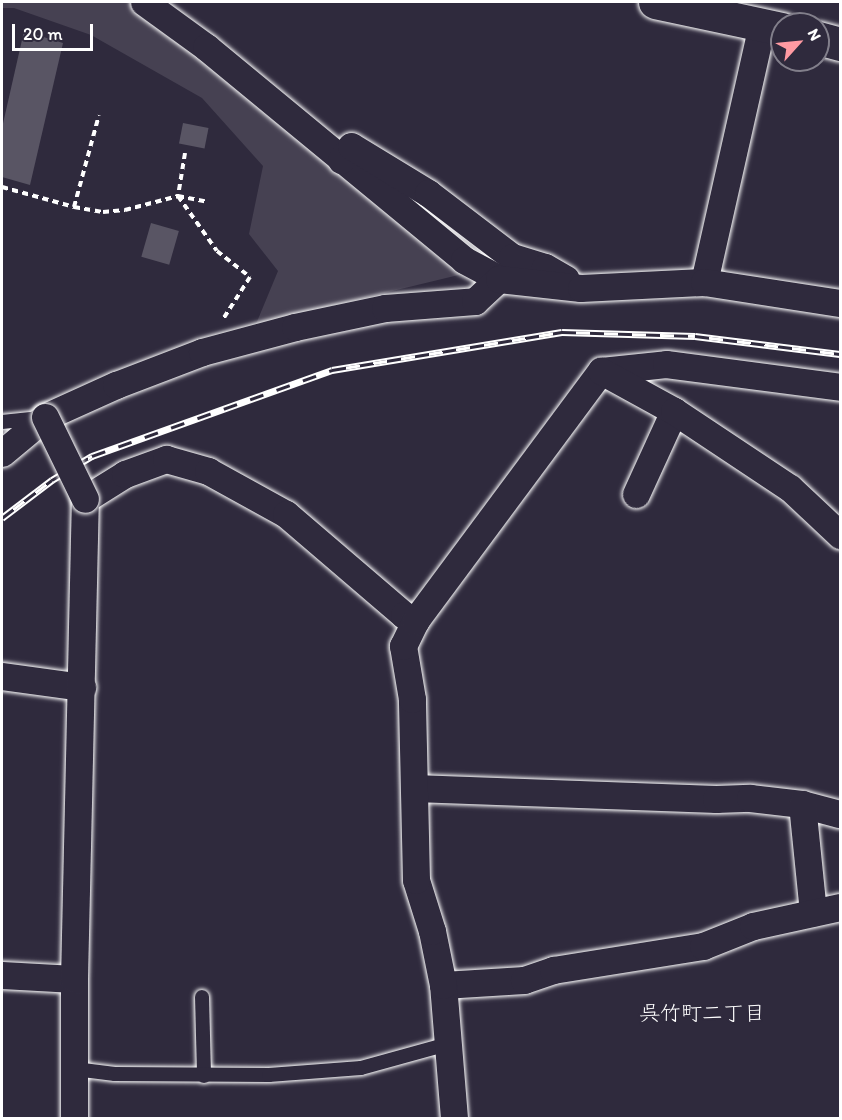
<!DOCTYPE html>
<html>
<head>
<meta charset="utf-8">
<style>
	body { margin:0 }
	#map { position:relative; width:842px; height:1120px; overflow:hidden; background:#2f2a3d; font-family:Itim,"Klee One",sans-serif }
	div>[style] { position:absolute }
	.green>* { inset:0; background:#464152 }
	.building>* { inset:0; background:#595564; transform-origin:0 0 }
	.path>* { height:4px; margin-top:-2px; transform-origin:0; background:repeating-linear-gradient(90deg,#fff 0 6px,transparent 0 10.5px) }
	.roads { filter:drop-shadow(0 0 2px #fff) drop-shadow(0 0 2px #fff) }
	.service>* { height:14px; margin:-7px; padding:0 7px; transform-origin:7px; border-radius:7px; background:#2f2a3d }
	.minor>* { height:27px; margin:-13.5px; padding:0 13.5px; transform-origin:13.5px; border-radius:13.5px; background:#2f2a3d }
	.primary>* { height:33px; margin:-16.5px; padding:0 16.5px; transform-origin:16.5px; border-radius:16.5px; background:#2f2a3d }
	.rail>* { height:7px; margin-top:-3.5px; transform-origin:0; background:repeating-linear-gradient(90deg,#2f2a3d 0 14px,#fff 0 28px); box-sizing:border-box; border-block:2px solid #fff }
	.bridges { filter:drop-shadow(0 0 2px #fff) drop-shadow(0 0 2px #fff) }
	.minor-bridge>* { height:27px; margin:-13.5px; padding:0 13.5px; transform-origin:13.5px; border-radius:13.5px; background:#2f2a3d }
	span { translate:-50% -50%; white-space:nowrap; text-align:center; line-height:1.15; -webkit-text-stroke:4.5px #2f2a3d; paint-order:stroke }
	.neighbourhood-label { font-size:21px; color:#fff }
	.frame { position:absolute; inset:0; border:3px solid #fff; pointer-events:none }
	.north { position:absolute; left:770px; top:12px; width:60px; height:60px; box-sizing:border-box; background:#2f2a3d; border:2px solid #827f8b; border-radius:50%; rotate:63deg; font-size:16px; font-weight:700; line-height:24px; text-align:center; color:#fff }
	.north::after { content:''; display:block; margin:auto; width:21px; height:27px; background:#ff9aa2; clip-path:polygon(50% 0,100% 100%,50% 72%,0 100%) }
	.scale { position:absolute; left:12px; top:24px; width:81px; height:27px; box-sizing:border-box; border:3px solid #fff; border-top:0; padding-left:8px; font-size:18px; line-height:21px; white-space:nowrap; color:#fff; -webkit-text-stroke:4px #2f2a3d; paint-order:stroke }
</style>
</head>
<body>
<div id="map">
	<div class="green">
		<i style="clip-path:polygon(2px 2px,132px 2px,471px 272px,256px 324px,278px 271px,249px 234px,263px 166px,202px 98px,91px 35px,14px 8px,2px 8px)"></i>
	</div>
	<div class="building">
		<i style="clip-path:polygon(24px 31px,63px 43px,30px 185px,2px 177px,2px 128px)"></i>
		<i style="left:183px;top:123px;width:26px;height:21px;rotate:11deg"></i>
		<i style="left:151px;top:223px;width:29px;height:35px;rotate:16deg"></i>
	</div>
	<div class="path">
		<i style="left:185px;top:153px;width:44px;rotate:99.2deg"></i>
		<i style="left:178px;top:196px;width:31px;rotate:11deg"></i>
		<i style="left:2px;top:187px;width:75px;rotate:15.5deg"></i>
		<i style="left:74px;top:207px;width:29px;rotate:10deg"></i>
		<i style="left:103px;top:212px;width:22px;rotate:-5deg"></i>
		<i style="left:125px;top:210px;width:55px;rotate:-14.8deg"></i>
		<i style="left:178px;top:196px;width:67px;rotate:54.7deg"></i>
		<i style="left:217px;top:251px;width:42px;rotate:38.2deg"></i>
		<i style="left:250px;top:277px;width:50px;rotate:122.7deg"></i>
		<i style="left:74px;top:207px;width:95px;rotate:-74.8deg"></i>
	</div>
	<div class="roads">
		<div class="service">
			<i style="left:2px;top:422px;width:36px;rotate:-6deg"></i>
			<i style="left:202px;top:997px;width:79px;rotate:88.5deg"></i>
			<i style="left:75px;top:1069px;width:40px;rotate:7.1deg"></i>
			<i style="left:115px;top:1074px;width:154px;rotate:0.4deg"></i>
			<i style="left:269px;top:1075px;width:92px;rotate:-4.4deg"></i>
			<i style="left:361px;top:1068px;width:90px;rotate:-15.4deg"></i>
		</div>
		<div class="minor">
			<i style="left:144px;top:2px;width:77px;rotate:36deg"></i>
			<i style="left:206px;top:47px;width:335px;rotate:39.5deg"></i>
			<i style="left:464px;top:260px;width:40px;rotate:28deg"></i>
			<i style="left:341px;top:160px;width:17px;rotate:-54deg"></i>
			<i style="left:351px;top:146px;width:90px;rotate:31.4deg"></i>
			<i style="left:428px;top:193px;width:106px;rotate:37.3deg"></i>
			<i style="left:512px;top:257px;width:34px;rotate:17deg"></i>
			<i style="left:545px;top:267px;width:24px;rotate:30deg"></i>
			<i style="left:704px;top:282px;width:264px;rotate:-77.3deg"></i>
			<i style="left:601px;top:371px;width:65px;rotate:-6.1deg"></i>
			<i style="left:666px;top:364px;width:176px;rotate:7.5deg"></i>
			<i style="left:2px;top:453px;width:56px;rotate:-39.9deg"></i>
			<i style="left:45px;top:417px;width:78px;rotate:-24.3deg"></i>
			<i style="left:116px;top:385px;width:92px;rotate:-21deg"></i>
			<i style="left:202px;top:352px;width:96px;rotate:-15deg"></i>
			<i style="left:295px;top:327px;width:92px;rotate:-11.9deg"></i>
			<i style="left:385px;top:308px;width:90px;rotate:-4.4deg"></i>
			<i style="left:475px;top:301px;width:33px;rotate:-43deg"></i>
			<i style="left:499px;top:279px;width:82px;rotate:6.3deg"></i>
			<i style="left:581px;top:288px;width:123px;rotate:-2.8deg"></i>
			<i style="left:704px;top:282px;width:138px;rotate:8.8deg"></i>
			<i style="left:636px;top:494px;width:91px;rotate:-65.4deg"></i>
			<i style="left:2px;top:676px;width:81px;rotate:7.8deg"></i>
			<i style="left:414px;top:788px;width:302px;rotate:2.1deg"></i>
			<i style="left:716px;top:799px;width:34px;rotate:-2deg"></i>
			<i style="left:750px;top:798px;width:52px;rotate:6.6deg"></i>
			<i style="left:802px;top:804px;width:39px;rotate:15deg"></i>
			<i style="left:802px;top:804px;width:109px;rotate:84.2deg"></i>
			<i style="left:2px;top:975px;width:72px;rotate:3.2deg"></i>
			<i style="left:443px;top:985px;width:81px;rotate:-3.5deg"></i>
			<i style="left:524px;top:980px;width:31px;rotate:-19deg"></i>
			<i style="left:553px;top:970px;width:152px;rotate:-9.1deg"></i>
			<i style="left:703px;top:946px;width:54px;rotate:-21.8deg"></i>
			<i style="left:753px;top:926px;width:89px;rotate:-12.3deg"></i>
			<i style="left:74px;top:1118px;width:139px;rotate:-90deg"></i>
			<i style="left:74px;top:979px;width:480px;rotate:-88.7deg"></i>
			<i style="left:85px;top:499px;width:47px;rotate:-32deg"></i>
			<i style="left:125px;top:474px;width:44px;rotate:-20.1deg"></i>
			<i style="left:166px;top:459px;width:44px;rotate:15.9deg"></i>
			<i style="left:208px;top:471px;width:89px;rotate:28.9deg"></i>
			<i style="left:286px;top:514px;width:155px;rotate:40.6deg"></i>
			<i style="left:404px;top:615px;width:13px;rotate:29deg"></i>
			<i style="left:454px;top:1118px;width:133px;rotate:-94.7deg"></i>
			<i style="left:443px;top:985px;width:55px;rotate:-101.5deg"></i>
			<i style="left:432px;top:931px;width:53px;rotate:-107.4deg"></i>
			<i style="left:416px;top:880px;width:181px;rotate:-91.3deg"></i>
			<i style="left:412px;top:699px;width:54px;rotate:-99.6deg"></i>
			<i style="left:403px;top:646px;width:28px;rotate:-64deg"></i>
			<i style="left:415px;top:621px;width:312px;rotate:-53.4deg"></i>
			<i style="left:601px;top:371px;width:83px;rotate:28.7deg"></i>
			<i style="left:674px;top:411px;width:139px;rotate:33.6deg"></i>
			<i style="left:790px;top:488px;width:69px;rotate:43.2deg"></i>
		</div>
		<div class="primary">
			<i style="left:655px;top:2px;width:130px;rotate:12deg"></i>
			<i style="left:818px;top:38px;width:23px;rotate:15deg"></i>
		</div>
	</div>
	<div class="rail">
		<i style="left:2px;top:518px;width:63px;rotate:-37.2deg"></i>
		<i style="left:52px;top:480px;width:47px;rotate:-31deg"></i>
		<i style="left:92px;top:456px;width:255px;rotate:-19.7deg"></i>
		<i style="left:332px;top:370px;width:233px;rotate:-9.4deg"></i>
		<i style="left:562px;top:332px;width:133px;rotate:1.7deg"></i>
		<i style="left:695px;top:336px;width:146px;rotate:7.1deg"></i>
	</div>
	<div class="bridges">
		<div class="minor-bridge">
			<i style="left:45px;top:417px;width:91px;rotate:64deg"></i>
		</div>
	</div>
	<div class="neighbourhood-label">
		<span style="left:702px;top:1013px">呉竹町二丁目</span>
	</div>
	<div class="frame"></div>
	<div class="north">N</div>
	<div class="scale">20 m</div>
</div>
</body>
</html>
